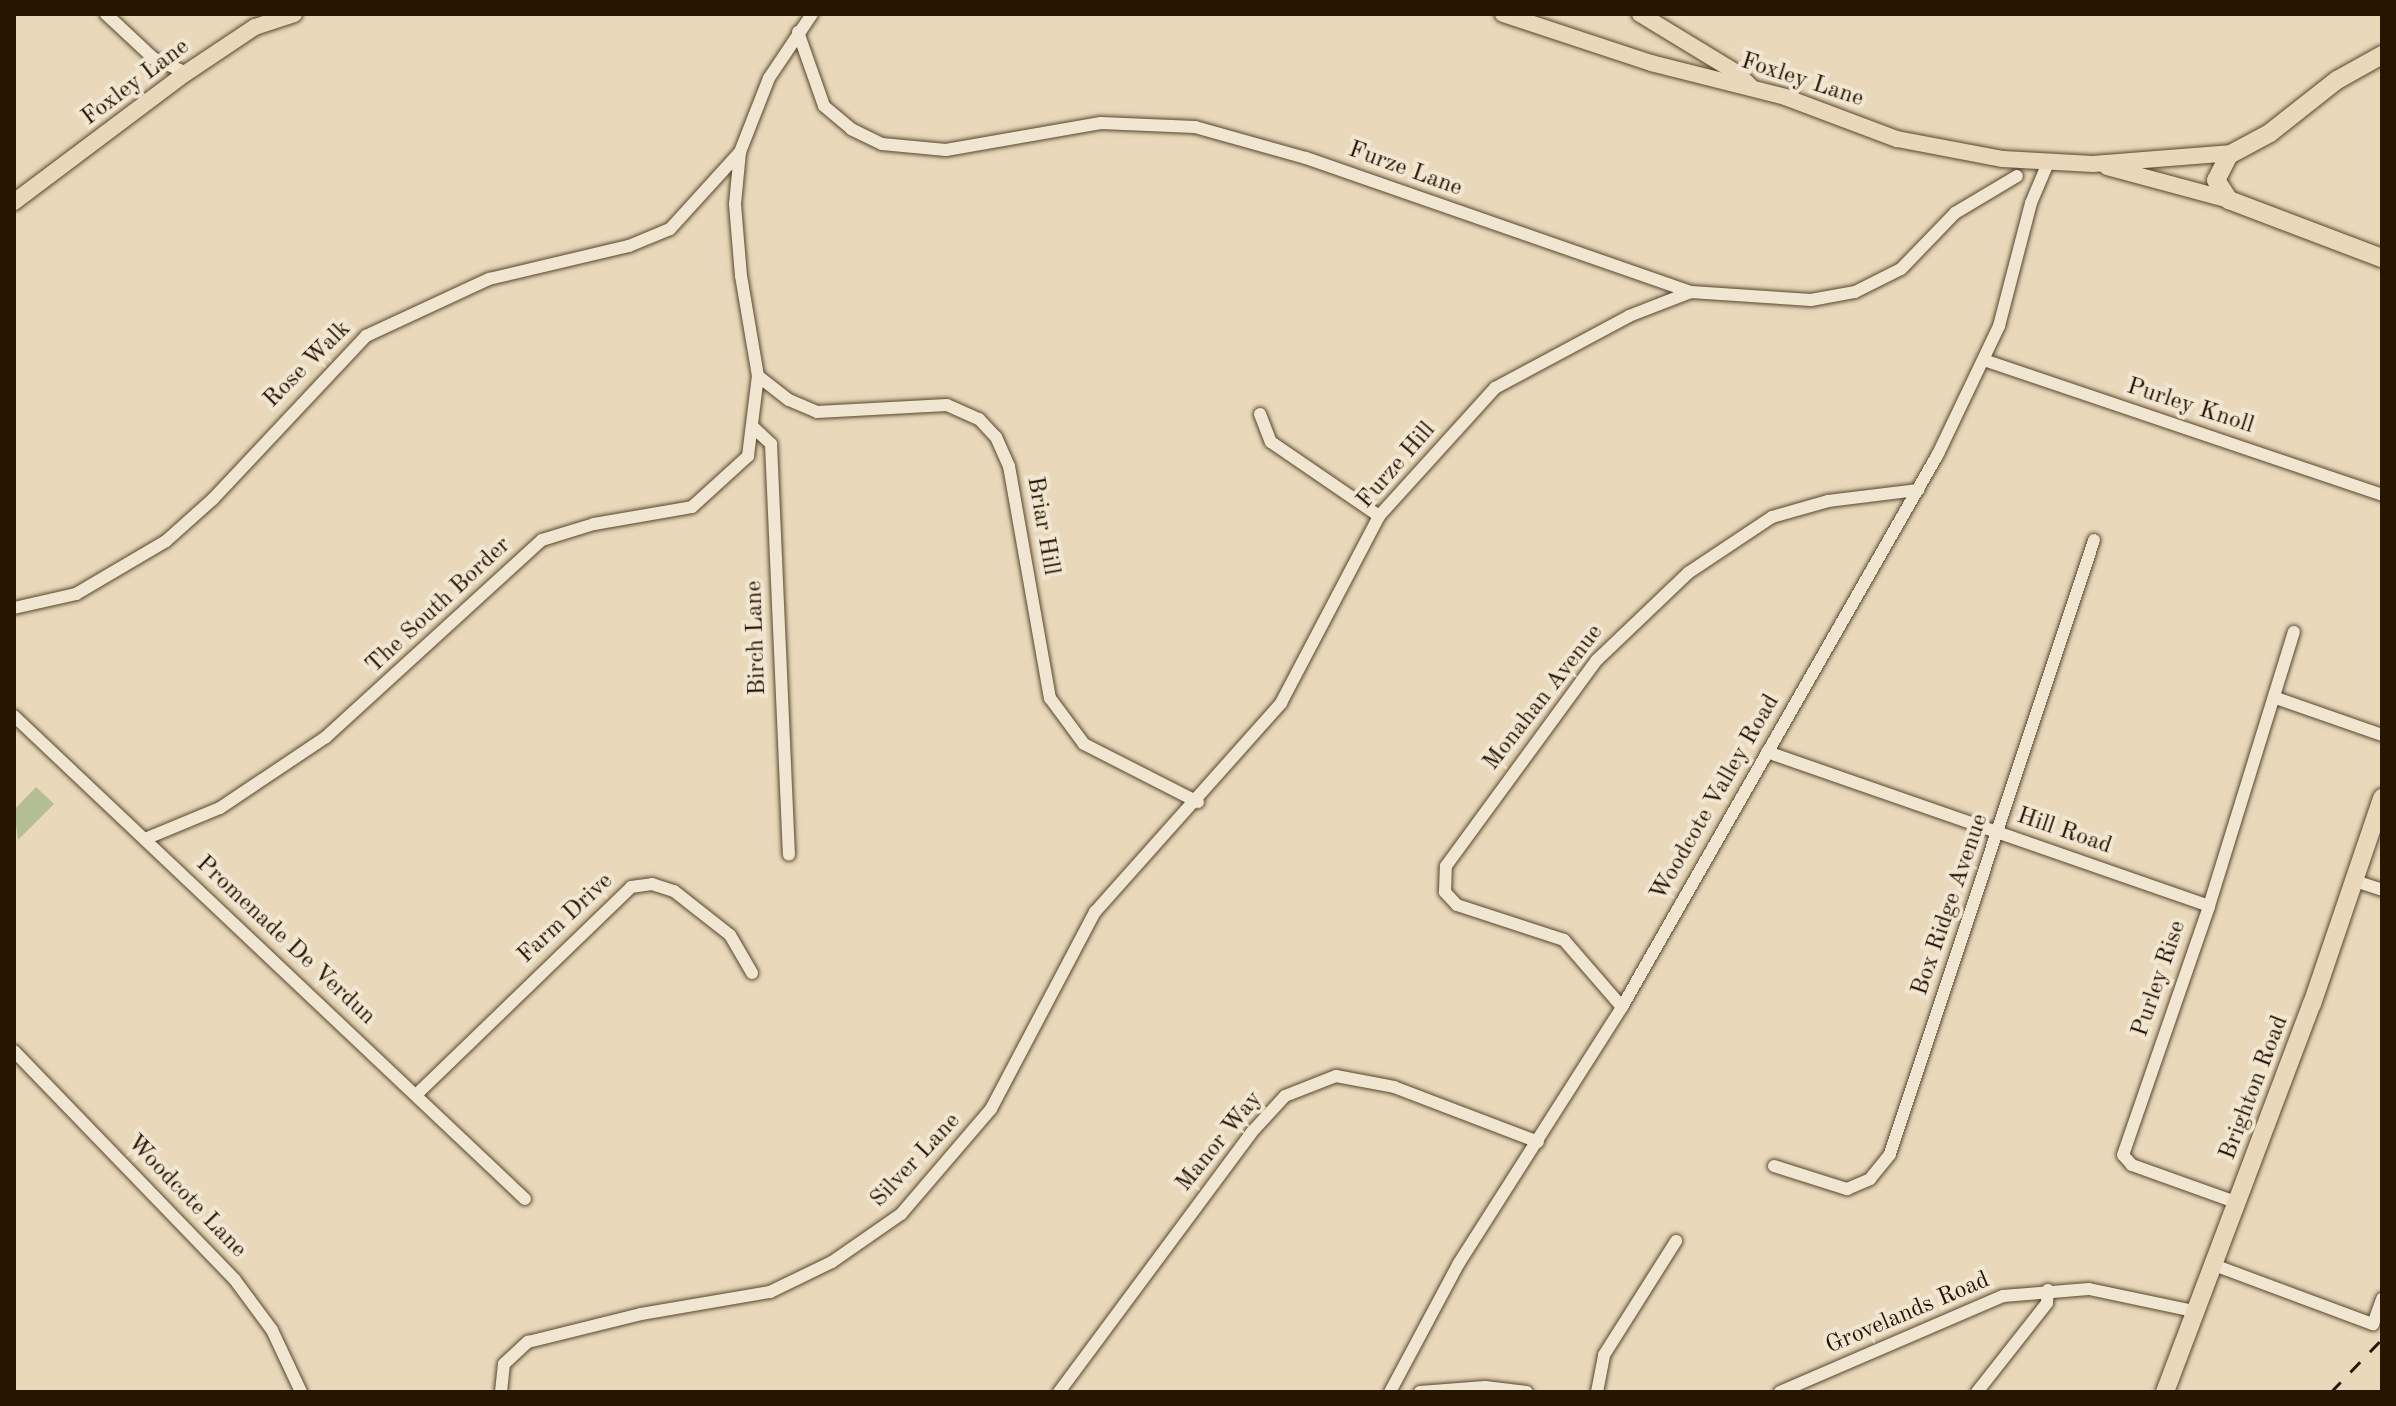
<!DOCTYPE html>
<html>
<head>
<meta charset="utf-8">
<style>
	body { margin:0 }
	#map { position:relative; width:2396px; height:1406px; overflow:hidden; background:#e9d8b9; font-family:"Old Standard TT",serif }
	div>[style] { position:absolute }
	.green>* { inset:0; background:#b3bf92 }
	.roads { filter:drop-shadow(0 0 2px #56462f) drop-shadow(0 0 2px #56462f) }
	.minor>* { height:12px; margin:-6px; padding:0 6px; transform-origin:6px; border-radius:6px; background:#f1e6d2 }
	.major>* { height:16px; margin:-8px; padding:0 8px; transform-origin:8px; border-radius:8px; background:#e9d8b9 }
	.highway>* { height:18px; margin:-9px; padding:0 9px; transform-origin:9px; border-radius:9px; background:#e9d8b9 }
	.rail>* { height:3px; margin-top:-1.5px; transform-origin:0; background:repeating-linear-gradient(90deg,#251501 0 14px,transparent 0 28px) }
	span { translate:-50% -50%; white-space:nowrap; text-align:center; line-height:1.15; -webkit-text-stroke:8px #f1e6d2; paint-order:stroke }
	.street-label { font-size:24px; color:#251501 }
	.frame { position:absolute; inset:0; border:16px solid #251501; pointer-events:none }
</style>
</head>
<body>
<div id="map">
	<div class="green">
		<i style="clip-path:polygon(36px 787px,54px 804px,18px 840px,14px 810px)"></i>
	</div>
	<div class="roads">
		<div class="minor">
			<i style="left:106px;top:14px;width:64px;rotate:43.1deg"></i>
			<i style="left:153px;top:58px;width:36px;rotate:24deg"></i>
			<i style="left:798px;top:32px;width:78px;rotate:70.6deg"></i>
			<i style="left:824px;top:106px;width:35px;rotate:40deg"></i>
			<i style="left:851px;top:129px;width:34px;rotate:26deg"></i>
			<i style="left:882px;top:144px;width:64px;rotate:5.4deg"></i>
			<i style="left:946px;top:150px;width:157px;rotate:-9.9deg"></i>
			<i style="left:1101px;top:123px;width:94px;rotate:2.4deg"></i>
			<i style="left:1195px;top:127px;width:115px;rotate:15.6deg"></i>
			<i style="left:1306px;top:158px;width:408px;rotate:19.2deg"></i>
			<i style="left:1691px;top:292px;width:120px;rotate:3.8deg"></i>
			<i style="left:1811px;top:300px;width:45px;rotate:-10.3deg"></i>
			<i style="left:1855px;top:292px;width:51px;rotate:-26.6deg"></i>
			<i style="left:1901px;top:269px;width:78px;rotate:-46deg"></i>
			<i style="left:1955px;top:213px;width:72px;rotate:-30.8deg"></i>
			<i style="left:1984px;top:360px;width:420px;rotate:18.7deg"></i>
			<i style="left:758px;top:376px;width:39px;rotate:38deg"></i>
			<i style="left:789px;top:400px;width:30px;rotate:23deg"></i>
			<i style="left:817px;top:412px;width:130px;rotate:-3.1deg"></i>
			<i style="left:947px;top:405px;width:35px;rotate:24deg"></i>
			<i style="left:979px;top:419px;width:25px;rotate:47deg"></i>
			<i style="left:996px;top:437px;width:32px;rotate:66deg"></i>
			<i style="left:1009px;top:466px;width:236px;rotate:80deg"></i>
			<i style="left:1050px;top:698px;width:57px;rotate:53.5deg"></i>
			<i style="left:1084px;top:744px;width:128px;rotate:27deg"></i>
			<i style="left:1260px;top:414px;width:30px;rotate:69deg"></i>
			<i style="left:1271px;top:442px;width:131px;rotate:34.4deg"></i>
			<i style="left:753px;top:427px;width:25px;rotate:43deg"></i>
			<i style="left:771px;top:444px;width:411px;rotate:87.5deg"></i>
			<i style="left:14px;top:608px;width:64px;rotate:-12.7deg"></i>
			<i style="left:76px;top:594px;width:104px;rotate:-30.5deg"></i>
			<i style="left:166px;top:541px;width:63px;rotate:-41.8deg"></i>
			<i style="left:213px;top:499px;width:224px;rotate:-46.8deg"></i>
			<i style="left:366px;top:336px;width:136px;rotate:-24.9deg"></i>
			<i style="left:489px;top:279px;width:144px;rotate:-13.3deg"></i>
			<i style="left:629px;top:246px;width:44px;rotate:-22.5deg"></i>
			<i style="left:670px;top:229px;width:104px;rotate:-47.7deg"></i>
			<i style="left:2276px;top:698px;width:112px;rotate:19.2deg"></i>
			<i style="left:14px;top:716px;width:703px;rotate:43.39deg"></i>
			<i style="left:1767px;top:752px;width:468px;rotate:19.2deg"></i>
			<i style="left:145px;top:839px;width:81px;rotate:-22.5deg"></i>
			<i style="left:220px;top:808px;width:128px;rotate:-33.8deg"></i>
			<i style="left:326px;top:737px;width:292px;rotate:-42.4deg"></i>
			<i style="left:542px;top:540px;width:54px;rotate:-17.1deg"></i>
			<i style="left:594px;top:524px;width:99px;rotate:-9.8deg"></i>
			<i style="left:692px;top:507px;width:76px;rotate:-42.3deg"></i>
			<i style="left:748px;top:456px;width:81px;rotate:-82.9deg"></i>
			<i style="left:758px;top:376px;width:101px;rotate:-99.6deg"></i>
			<i style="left:741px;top:276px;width:72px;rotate:-94.8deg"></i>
			<i style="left:735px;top:204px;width:52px;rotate:-84.5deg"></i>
			<i style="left:740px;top:152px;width:79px;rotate:-68.6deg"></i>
			<i style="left:769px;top:78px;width:77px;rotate:-56.1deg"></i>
			<i style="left:2355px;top:881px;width:28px;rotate:18deg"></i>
			<i style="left:1622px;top:1007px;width:89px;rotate:-130.9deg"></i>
			<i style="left:1564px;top:940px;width:113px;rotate:-161.9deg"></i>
			<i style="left:1457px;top:905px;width:18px;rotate:-133deg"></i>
			<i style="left:1445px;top:892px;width:26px;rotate:-88deg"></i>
			<i style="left:1446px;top:866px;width:255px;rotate:-53.8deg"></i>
			<i style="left:1597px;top:660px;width:126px;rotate:-43.7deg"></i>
			<i style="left:1688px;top:573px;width:101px;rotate:-33.7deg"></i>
			<i style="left:1772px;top:517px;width:58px;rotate:-15.9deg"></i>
			<i style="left:1828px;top:501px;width:91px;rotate:-7deg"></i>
			<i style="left:14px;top:1051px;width:318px;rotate:46deg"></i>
			<i style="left:235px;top:1280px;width:62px;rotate:53.5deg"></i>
			<i style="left:272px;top:1330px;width:68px;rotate:64.9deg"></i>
			<i style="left:417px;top:1094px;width:298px;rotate:-44deg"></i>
			<i style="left:631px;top:887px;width:21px;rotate:-8deg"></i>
			<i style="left:652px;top:884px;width:23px;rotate:18deg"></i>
			<i style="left:674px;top:891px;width:71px;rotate:38.2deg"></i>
			<i style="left:730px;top:935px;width:44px;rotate:59.9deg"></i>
			<i style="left:1774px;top:1166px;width:77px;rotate:17.5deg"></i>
			<i style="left:1847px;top:1189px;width:25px;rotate:-23deg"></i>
			<i style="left:1870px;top:1179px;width:32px;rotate:-51deg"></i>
			<i style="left:1890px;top:1154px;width:647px;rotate:-71.62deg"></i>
			<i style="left:2238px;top:1203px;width:113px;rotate:-160.3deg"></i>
			<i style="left:2132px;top:1165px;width:13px;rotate:-132deg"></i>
			<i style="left:2123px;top:1155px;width:263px;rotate:-70.9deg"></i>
			<i style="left:2209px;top:906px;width:287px;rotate:-72.8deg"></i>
			<i style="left:2214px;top:1265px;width:170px;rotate:20.4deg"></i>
			<i style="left:2373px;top:1324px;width:27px;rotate:-70deg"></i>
			<i style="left:501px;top:1392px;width:28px;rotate:-84deg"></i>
			<i style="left:504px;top:1364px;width:33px;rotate:-43deg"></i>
			<i style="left:528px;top:1342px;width:116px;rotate:-13.9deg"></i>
			<i style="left:641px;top:1314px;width:131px;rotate:-9.7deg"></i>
			<i style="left:770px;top:1292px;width:69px;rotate:-25.8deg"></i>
			<i style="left:832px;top:1262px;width:84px;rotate:-34.8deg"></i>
			<i style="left:901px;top:1214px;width:138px;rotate:-49.4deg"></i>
			<i style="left:991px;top:1109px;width:223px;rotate:-62.2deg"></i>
			<i style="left:1095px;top:912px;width:280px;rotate:-48.3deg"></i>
			<i style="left:1281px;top:703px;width:211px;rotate:-62.3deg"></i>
			<i style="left:1379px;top:516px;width:173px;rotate:-47.8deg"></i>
			<i style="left:1495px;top:388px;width:152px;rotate:-28.2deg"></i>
			<i style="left:1629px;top:316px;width:66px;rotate:-21.2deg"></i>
			<i style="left:1059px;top:1392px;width:322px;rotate:-53.4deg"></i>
			<i style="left:1251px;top:1133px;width:50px;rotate:-47.4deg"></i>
			<i style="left:1285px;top:1096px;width:55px;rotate:-21.4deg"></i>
			<i style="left:1336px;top:1076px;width:59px;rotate:10.7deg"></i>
			<i style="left:1394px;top:1087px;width:154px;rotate:20.9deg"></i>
			<i style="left:1390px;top:1392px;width:146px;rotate:-61.9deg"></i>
			<i style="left:1459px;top:1263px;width:303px;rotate:-57.5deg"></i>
			<i style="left:1622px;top:1007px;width:637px;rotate:-60.26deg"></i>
			<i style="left:1938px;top:454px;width:142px;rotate:-64.5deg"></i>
			<i style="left:1999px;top:326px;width:127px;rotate:-75.4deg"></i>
			<i style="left:2031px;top:203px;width:43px;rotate:-67deg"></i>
			<i style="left:1420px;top:1392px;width:65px;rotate:-4.4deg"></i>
			<i style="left:1485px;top:1387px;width:42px;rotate:6.8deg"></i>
			<i style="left:1597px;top:1392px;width:38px;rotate:-79deg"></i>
			<i style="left:1604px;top:1355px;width:135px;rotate:-57.7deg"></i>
			<i style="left:1780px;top:1392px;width:243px;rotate:-23.3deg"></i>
			<i style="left:2003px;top:1296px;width:86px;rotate:-4.7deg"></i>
			<i style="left:2089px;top:1289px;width:111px;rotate:11.9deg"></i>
			<i style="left:1977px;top:1392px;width:113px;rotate:-51.8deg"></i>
			<i style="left:2047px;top:1303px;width:13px;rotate:-86deg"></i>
		</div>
		<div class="major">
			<i style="left:1503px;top:14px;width:156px;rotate:18.3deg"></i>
			<i style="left:1651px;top:63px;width:138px;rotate:14.2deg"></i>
			<i style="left:1785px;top:97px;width:120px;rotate:20.6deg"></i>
			<i style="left:1897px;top:139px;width:108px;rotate:10.7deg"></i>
			<i style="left:2003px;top:159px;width:90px;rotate:3.2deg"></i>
			<i style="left:2093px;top:164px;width:140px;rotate:-4.5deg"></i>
			<i style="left:1640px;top:14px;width:114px;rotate:31.3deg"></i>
			<i style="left:1737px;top:73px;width:21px;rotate:45deg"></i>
			<i style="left:2107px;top:167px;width:126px;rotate:15.1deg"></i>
			<i style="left:14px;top:202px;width:215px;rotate:-36.9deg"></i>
			<i style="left:186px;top:73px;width:83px;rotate:-33.7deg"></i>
			<i style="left:255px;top:27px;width:41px;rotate:-18.4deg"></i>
		</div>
		<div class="highway">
			<i style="left:2382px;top:55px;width:51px;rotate:150.9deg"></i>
			<i style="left:2337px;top:80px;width:85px;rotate:141.7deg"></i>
			<i style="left:2270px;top:133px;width:47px;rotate:151.8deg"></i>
			<i style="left:2229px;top:155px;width:28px;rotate:117deg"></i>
			<i style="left:2216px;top:180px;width:24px;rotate:57deg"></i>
			<i style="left:2229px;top:200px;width:164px;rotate:20.8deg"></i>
			<i style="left:2165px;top:1392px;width:415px;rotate:-69.3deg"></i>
			<i style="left:2312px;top:1004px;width:218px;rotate:-71.2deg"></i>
		</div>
	</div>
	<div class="rail">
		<i style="left:2331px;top:1392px;width:74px;rotate:-46.1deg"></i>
	</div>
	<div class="street-label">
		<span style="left:1802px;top:81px;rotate:18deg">Foxley Lane</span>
		<span style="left:136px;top:83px;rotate:-37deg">Foxley Lane</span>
		<span style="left:1405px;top:170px;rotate:20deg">Furze Lane</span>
		<span style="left:308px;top:365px;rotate:-45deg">Rose Walk</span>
		<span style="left:2190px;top:407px;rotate:18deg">Purley Knoll</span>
		<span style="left:1397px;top:466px;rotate:-49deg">Furze Hill</span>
		<span style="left:1042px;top:526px;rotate:80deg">Briar Hill</span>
		<span style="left:439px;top:606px;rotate:-43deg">The South Border</span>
		<span style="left:757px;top:638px;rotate:-92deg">Birch Lane</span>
		<span style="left:1544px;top:698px;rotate:-52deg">Monahan Avenue</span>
		<span style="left:1716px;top:798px;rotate:-60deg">Woodcote Valley Road</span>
		<span style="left:2064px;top:832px;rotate:19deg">Hill Road</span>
		<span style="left:1951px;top:905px;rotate:-71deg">Box Ridge Avenue</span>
		<span style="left:566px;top:919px;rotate:-43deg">Farm Drive</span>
		<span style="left:285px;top:941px;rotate:43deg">Promenade De Verdun</span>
		<span style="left:2160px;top:979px;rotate:-71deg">Purley Rise</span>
		<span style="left:2255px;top:1088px;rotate:-69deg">Brighton Road</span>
		<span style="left:1220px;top:1142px;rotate:-51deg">Manor Way</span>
		<span style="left:916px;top:1161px;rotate:-47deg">Silver Lane</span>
		<span style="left:186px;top:1197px;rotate:46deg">Woodcote Lane</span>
		<span style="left:1908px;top:1314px;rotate:-23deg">Grovelands Road</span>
	</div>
	<div class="frame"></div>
</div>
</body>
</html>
